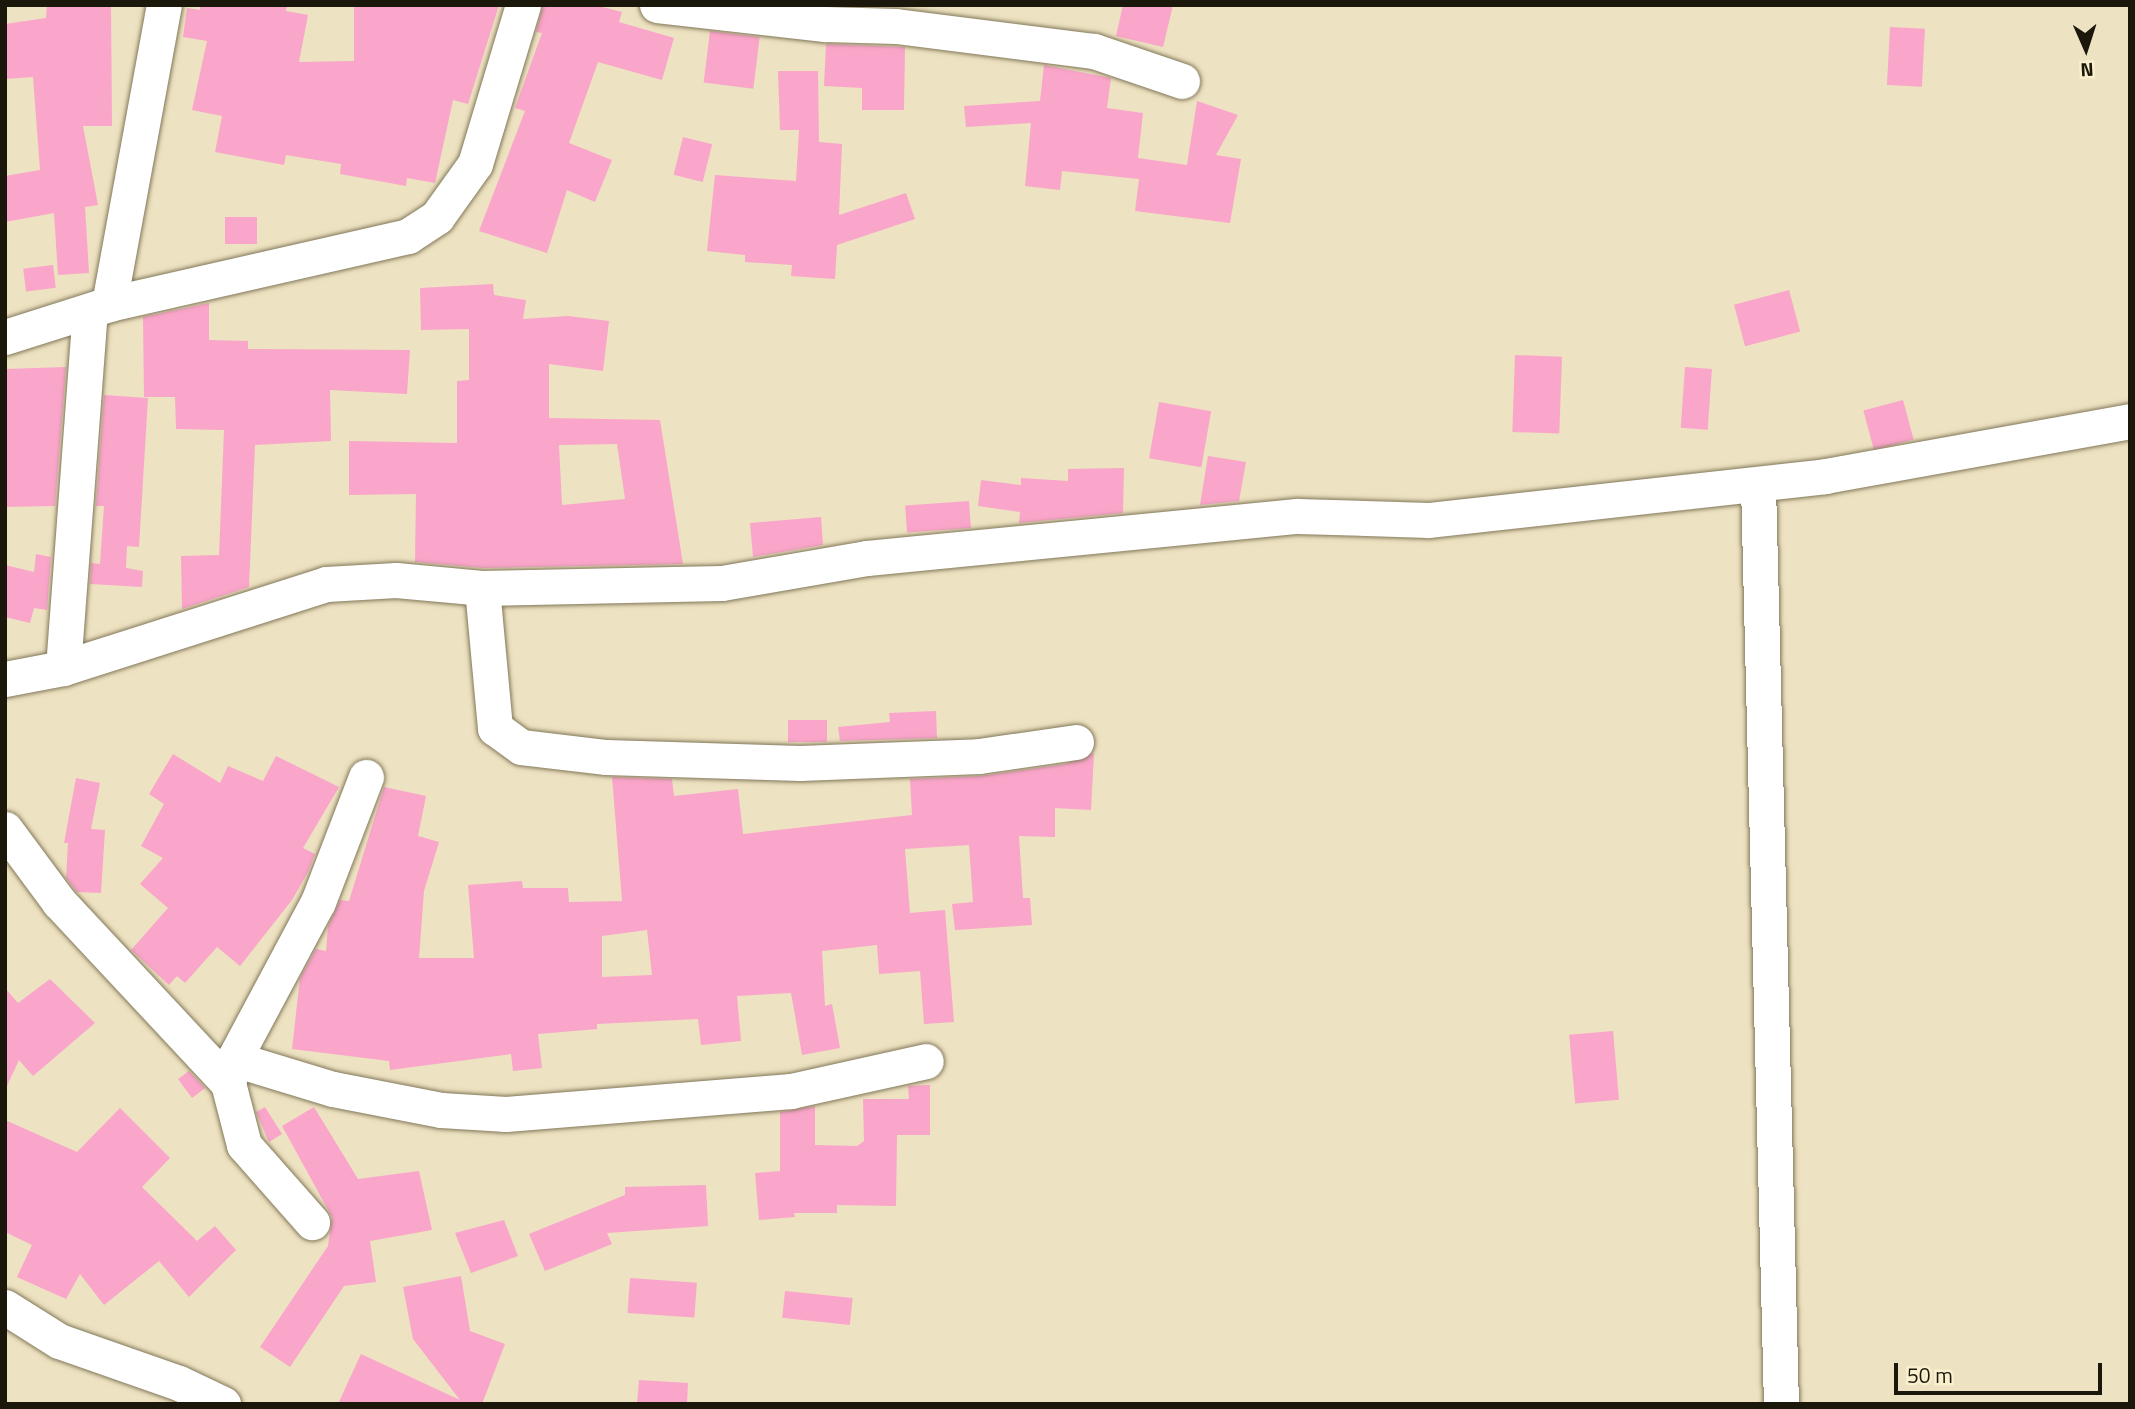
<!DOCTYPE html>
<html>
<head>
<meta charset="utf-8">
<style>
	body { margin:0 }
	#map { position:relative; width:2135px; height:1409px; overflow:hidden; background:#ede2c1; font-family:"Titillium Web",sans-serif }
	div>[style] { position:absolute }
	.building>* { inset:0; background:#faa5ca; transform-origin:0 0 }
	.roads { filter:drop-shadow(0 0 2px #82785a) drop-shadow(0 0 2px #82785a) }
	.minor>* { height:35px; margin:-17.5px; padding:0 17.5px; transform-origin:17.5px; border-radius:17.5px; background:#fff }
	span { translate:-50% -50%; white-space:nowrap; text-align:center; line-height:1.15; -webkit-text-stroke:6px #faefce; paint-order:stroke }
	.frame { position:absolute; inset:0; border:7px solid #1b170b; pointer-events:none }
	.north { position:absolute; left:2051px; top:14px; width:70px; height:70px; -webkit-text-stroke:5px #faefce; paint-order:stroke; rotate:177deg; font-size:19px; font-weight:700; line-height:28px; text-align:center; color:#1b170b }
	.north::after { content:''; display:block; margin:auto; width:24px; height:32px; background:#1b170b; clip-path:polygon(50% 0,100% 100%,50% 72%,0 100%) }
	.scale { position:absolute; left:1894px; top:1363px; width:208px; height:32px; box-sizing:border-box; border:4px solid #1b170b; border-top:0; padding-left:9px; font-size:21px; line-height:24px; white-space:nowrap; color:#1b170b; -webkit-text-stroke:5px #faefce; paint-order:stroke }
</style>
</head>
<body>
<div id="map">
	<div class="building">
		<i style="clip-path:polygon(47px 5px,111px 5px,112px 126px,83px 126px,98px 205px,85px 207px,89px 273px,58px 275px,54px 213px,5px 222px,5px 176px,40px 170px,33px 77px,5px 79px,5px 24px,46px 18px)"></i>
		<i style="clip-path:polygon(200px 5px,287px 5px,286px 11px,308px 15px,299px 62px,354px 61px,354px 5px,499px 5px,468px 104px,453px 100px,435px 183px,407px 178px,406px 186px,340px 174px,341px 164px,286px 155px,284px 165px,215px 152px,222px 116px,192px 110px,207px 41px,183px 37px,187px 8px,200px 10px)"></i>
		<i style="clip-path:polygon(543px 5px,595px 5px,622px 12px,619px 22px,674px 38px,662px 80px,598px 62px,569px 143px,612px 160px,595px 202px,567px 190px,547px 253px,479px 231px,525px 111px,515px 108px,542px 33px,536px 32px)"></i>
		<i style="clip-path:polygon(1123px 5px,1173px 5px,1163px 47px,1116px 36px)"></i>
		<i style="left:1890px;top:27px;width:35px;height:58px;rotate:3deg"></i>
		<i style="left:710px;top:31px;width:50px;height:52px;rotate:7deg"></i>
		<i style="clip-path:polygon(826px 44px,905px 47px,904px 110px,862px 110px,862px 88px,824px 86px)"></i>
		<i style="clip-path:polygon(1044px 65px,1111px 78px,1107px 108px,1143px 113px,1138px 158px,1187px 165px,1197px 101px,1238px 115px,1216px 155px,1241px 159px,1230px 223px,1135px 211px,1139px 179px,1062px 171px,1060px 190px,1025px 186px,1031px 123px,966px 127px,964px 106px,1040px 101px)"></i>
		<i style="clip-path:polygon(778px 71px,818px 71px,819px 142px,842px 144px,839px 215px,906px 193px,915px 219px,837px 245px,835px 279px,791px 276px,792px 265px,745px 262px,745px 255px,707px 251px,715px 175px,796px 181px,799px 130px,780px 130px)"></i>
		<i style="left:683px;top:137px;width:30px;height:39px;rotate:14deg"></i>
		<i style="left:225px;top:217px;width:32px;height:27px"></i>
		<i style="left:53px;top:265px;width:23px;height:30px;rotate:83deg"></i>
		<i style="clip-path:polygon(evenodd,493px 284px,494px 295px,526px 300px,523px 319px,568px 316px,609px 321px,603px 371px,549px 364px,549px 418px,660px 420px,683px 564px,483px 568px,415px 562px,416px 494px,349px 495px,349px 441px,457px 443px,457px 381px,469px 380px,469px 329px,421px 330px,420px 288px,493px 284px,617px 444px,625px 499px,562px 505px,559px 445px,617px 444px)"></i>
		<i style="left:1789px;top:290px;width:43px;height:57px;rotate:75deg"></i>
		<i style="clip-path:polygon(209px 303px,209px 340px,248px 341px,248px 349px,410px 350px,407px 394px,330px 390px,331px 441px,255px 445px,249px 587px,182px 609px,181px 556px,219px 555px,224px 430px,176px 429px,175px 397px,144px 397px,143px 317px)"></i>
		<i style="left:1515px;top:355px;width:47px;height:77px;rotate:2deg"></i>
		<i style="clip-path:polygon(66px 367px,55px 506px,5px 507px,5px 369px)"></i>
		<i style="left:1685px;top:367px;width:27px;height:61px;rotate:4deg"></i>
		<i style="clip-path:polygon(104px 395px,148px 398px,139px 547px,127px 546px,126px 568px,143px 571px,142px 587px,90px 584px,91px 563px,100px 564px,104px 506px,96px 506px)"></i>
		<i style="left:1903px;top:400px;width:41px;height:41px;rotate:75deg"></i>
		<i style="left:1159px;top:402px;width:53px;height:57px;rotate:10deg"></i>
		<i style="clip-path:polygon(1208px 456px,1246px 462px,1239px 501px,1200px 505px)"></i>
		<i style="clip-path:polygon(1124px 468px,1123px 513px,1019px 523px,1020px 512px,978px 506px,981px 480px,1021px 485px,1021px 478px,1068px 481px,1068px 469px)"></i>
		<i style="left:969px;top:501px;width:27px;height:64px;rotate:86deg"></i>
		<i style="clip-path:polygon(821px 517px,823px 545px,753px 557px,750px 523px)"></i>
		<i style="clip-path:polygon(36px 554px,51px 557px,47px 610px,34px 608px,30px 623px,5px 617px,5px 565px,34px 572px)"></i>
		<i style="clip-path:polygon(936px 711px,937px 738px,840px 741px,838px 727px,890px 722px,889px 713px)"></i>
		<i style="left:827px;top:720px;width:22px;height:39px;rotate:90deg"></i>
		<i style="clip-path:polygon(evenodd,1094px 753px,1091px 810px,1055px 808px,1055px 837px,1019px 836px,1023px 898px,1030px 898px,1032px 925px,955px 930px,952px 904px,973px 902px,969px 845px,905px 849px,910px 913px,945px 910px,954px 1022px,924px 1024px,920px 971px,879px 974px,877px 945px,822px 951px,825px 1006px,832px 1004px,840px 1048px,802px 1055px,791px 993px,737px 996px,741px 1041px,701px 1045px,698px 1019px,597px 1024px,597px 1029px,538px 1034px,542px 1068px,513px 1071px,511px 1054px,390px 1070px,389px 1061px,292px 1049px,300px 978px,316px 949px,326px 951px,328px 926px,340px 900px,349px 901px,384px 787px,426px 796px,418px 836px,439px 842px,424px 891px,419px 958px,474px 958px,468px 885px,522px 881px,523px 888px,568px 888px,569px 902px,622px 901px,612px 777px,672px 779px,674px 796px,738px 789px,743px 834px,912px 815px,910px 779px,980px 776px,1065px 764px,1094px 753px,647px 930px,652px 975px,602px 977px,602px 936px,647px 930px)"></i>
		<i style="clip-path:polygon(173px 754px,220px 783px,228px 766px,263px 781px,276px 756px,339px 787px,303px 848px,315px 854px,308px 872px,292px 900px,240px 966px,217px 947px,185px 983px,177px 976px,169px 985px,131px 950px,168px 908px,140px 884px,163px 858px,141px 846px,164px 804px,149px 794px)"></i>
		<i style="clip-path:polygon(76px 778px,100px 783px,91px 829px,105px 830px,101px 893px,77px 892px,66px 878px,68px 843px,64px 843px)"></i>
		<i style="clip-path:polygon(50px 979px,95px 1023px,33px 1076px,19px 1060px,5px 1090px,5px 988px,18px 1003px)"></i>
		<i style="left:1613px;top:1031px;width:69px;height:44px;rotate:85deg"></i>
		<i style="clip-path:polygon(189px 1071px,205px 1088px,192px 1098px,178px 1079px)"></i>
		<i style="clip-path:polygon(930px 1085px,930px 1135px,897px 1135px,896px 1206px,837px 1205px,837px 1213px,794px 1213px,795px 1217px,759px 1220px,755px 1173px,780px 1171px,780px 1112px,815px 1106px,815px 1145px,857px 1146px,864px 1141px,863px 1099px,909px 1099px,908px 1086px)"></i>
		<i style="clip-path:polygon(265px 1107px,282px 1134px,269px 1142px,256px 1112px)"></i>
		<i style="clip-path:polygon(314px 1107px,358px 1179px,419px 1171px,432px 1230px,370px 1241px,376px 1282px,344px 1286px,290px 1367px,260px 1347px,328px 1246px,332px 1217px,282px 1126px)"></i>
		<i style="clip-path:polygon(120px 1108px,170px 1158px,142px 1187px,197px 1241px,215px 1226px,236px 1250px,189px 1297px,159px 1261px,104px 1305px,80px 1274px,66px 1299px,17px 1277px,32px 1245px,5px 1232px,5px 1120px,77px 1152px)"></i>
		<i style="clip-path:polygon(706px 1185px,708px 1226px,607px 1233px,612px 1244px,545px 1271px,529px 1234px,625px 1195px,625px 1187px)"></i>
		<i style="clip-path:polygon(504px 1220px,518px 1256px,471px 1273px,455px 1233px)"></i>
		<i style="clip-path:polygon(461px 1276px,470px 1331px,505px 1344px,482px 1404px,338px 1404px,361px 1354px,460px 1400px,413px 1339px,403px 1287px)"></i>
		<i style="left:630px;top:1278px;width:67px;height:35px;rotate:4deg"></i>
		<i style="left:785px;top:1291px;width:68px;height:27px;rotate:6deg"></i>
		<i style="clip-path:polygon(639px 1380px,688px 1383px,687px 1404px,637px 1404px)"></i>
	</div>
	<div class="roads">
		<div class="minor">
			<i style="left:657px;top:5px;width:169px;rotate:6.5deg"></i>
			<i style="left:825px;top:24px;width:71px;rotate:1.6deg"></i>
			<i style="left:896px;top:26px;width:200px;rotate:7.2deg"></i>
			<i style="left:1094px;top:51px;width:93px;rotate:18.8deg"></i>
			<i style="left:109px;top:304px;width:304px;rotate:-79.6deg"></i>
			<i style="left:5px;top:337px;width:109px;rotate:-17.6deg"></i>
			<i style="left:109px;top:304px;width:307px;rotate:-12.8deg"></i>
			<i style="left:408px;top:236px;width:35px;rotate:-33deg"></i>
			<i style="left:437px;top:217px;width:65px;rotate:-54.4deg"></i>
			<i style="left:475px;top:164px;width:166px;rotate:-73.2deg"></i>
			<i style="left:1758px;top:485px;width:919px;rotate:88.57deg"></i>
			<i style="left:482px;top:588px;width:141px;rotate:84.7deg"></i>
			<i style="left:495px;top:728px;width:32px;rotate:36deg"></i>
			<i style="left:521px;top:747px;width:86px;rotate:6.7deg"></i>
			<i style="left:606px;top:757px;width:194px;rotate:1.8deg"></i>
			<i style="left:800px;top:763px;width:179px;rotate:-2.2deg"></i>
			<i style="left:979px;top:756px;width:98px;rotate:-8.2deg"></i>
			<i style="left:63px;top:668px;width:356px;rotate:-85.7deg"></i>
			<i style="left:5px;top:679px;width:59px;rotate:-10.7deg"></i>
			<i style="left:63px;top:668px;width:276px;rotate:-17.7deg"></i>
			<i style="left:326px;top:584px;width:70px;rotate:-3.3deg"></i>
			<i style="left:396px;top:580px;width:86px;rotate:5.3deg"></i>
			<i style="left:482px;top:588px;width:240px;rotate:-1.2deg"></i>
			<i style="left:722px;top:583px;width:147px;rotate:-9.8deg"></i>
			<i style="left:867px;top:558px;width:432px;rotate:-5.6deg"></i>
			<i style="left:1297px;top:516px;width:132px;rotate:1.7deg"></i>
			<i style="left:1429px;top:520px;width:398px;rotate:-6.3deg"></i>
			<i style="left:1825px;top:476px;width:310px;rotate:-10.2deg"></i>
			<i style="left:5px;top:829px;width:91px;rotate:53.5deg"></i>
			<i style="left:59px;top:902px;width:248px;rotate:47deg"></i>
			<i style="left:228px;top:1083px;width:64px;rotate:75.5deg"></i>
			<i style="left:244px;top:1145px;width:103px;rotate:48.6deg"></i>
			<i style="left:234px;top:1059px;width:178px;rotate:-61.9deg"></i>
			<i style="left:318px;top:902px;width:134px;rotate:-69deg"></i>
			<i style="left:228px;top:1083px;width:25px;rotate:-76deg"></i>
			<i style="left:234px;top:1059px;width:103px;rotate:16.9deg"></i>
			<i style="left:333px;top:1089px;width:110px;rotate:11deg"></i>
			<i style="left:441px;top:1110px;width:65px;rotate:3.5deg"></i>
			<i style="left:506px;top:1114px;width:286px;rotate:-4.6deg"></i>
			<i style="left:791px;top:1091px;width:138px;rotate:-12.5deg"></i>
			<i style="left:5px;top:1307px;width:64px;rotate:32.2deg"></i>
			<i style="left:59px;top:1341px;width:127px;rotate:19.3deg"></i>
			<i style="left:179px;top:1383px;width:49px;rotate:25.5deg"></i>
		</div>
	</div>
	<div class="frame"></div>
	<div class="north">N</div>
	<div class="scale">50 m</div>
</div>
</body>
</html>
